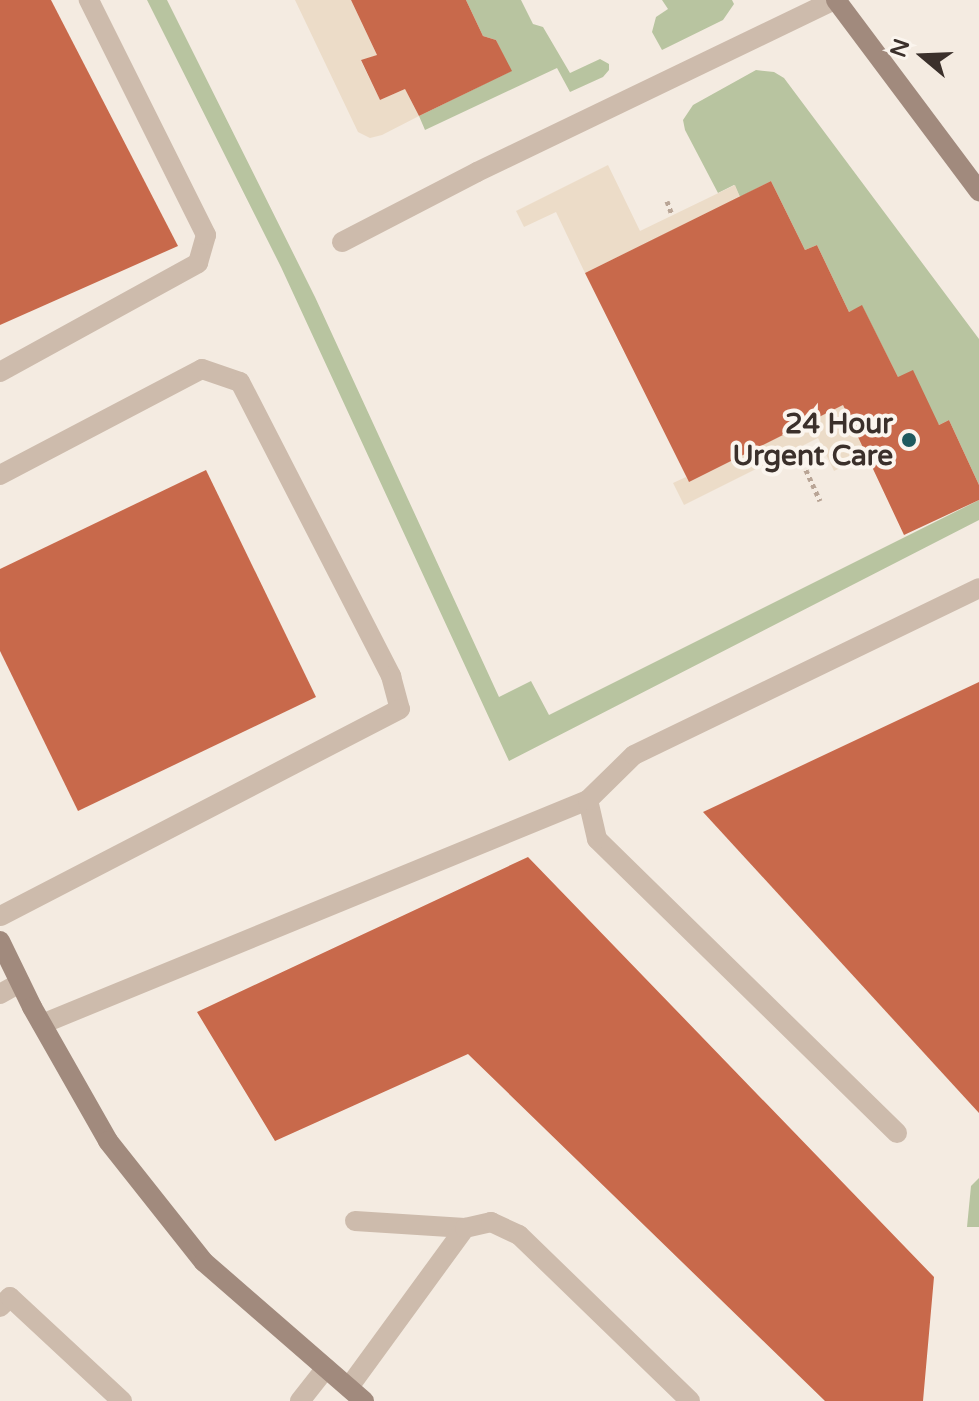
<!DOCTYPE html>
<html>
<head>
<meta charset="utf-8">
<style>
	body { margin:0 }
	#map { position:relative; width:979px; height:1401px; overflow:hidden; background:#f4ebe1; font-family:"Varela Round",sans-serif }
	div>[style] { position:absolute }
	.green>* { inset:0; background:#b8c4a0 }
	.plaza>* { inset:0; background:#ecdcc8 }
	.building>* { inset:0; background:#c8694b }
	.path>* { height:5px; margin-top:-2.5px; transform-origin:0; background:repeating-linear-gradient(90deg,#b9a596 0 4px,transparent 0 8px) }
	.lane>* { height:20px; margin:-10px; padding:0 10px; transform-origin:10px; border-radius:10px; background:#cdbbac }
	.secondary>* { height:20px; margin:-10px; padding:0 10px; transform-origin:10px; border-radius:10px; background:#a18a7d }
	.dots>* { width:22px; height:22px; translate:-50% -50%; box-sizing:border-box; border:4px solid #fbf5ee; border-radius:50% }
	span { translate:-50% -50%; white-space:nowrap; text-align:center; line-height:1.15; -webkit-text-stroke:8px #fbf5ee; paint-order:stroke }
	.poi-label { font-size:28px; color:#3b302b; font-weight:700 }
	.right { translate:-100% -50%; text-align:right }
	.north { position:absolute; left:883px; top:16px; width:80px; height:80px; -webkit-text-stroke:6px #fbf5ee; paint-order:stroke; rotate:289deg; font-size:22px; font-weight:700; line-height:32px; text-align:center; color:#3b302b }
	.north::after { content:''; display:block; margin:auto; width:28px; height:36px; background:#3b302b; clip-path:polygon(50% 0,100% 100%,50% 72%,0 100%) }
</style>
</head>
<body>
<div id="map">
	<div class="green">
		<i style="clip-path:polygon(147px 0,167px 0,315px 297px,499px 697px,531px 681px,549px 715px,979px 500px,979px 520px,509px 761px,281px 267px)"></i>
		<i style="clip-path:polygon(466px 0,521px 0,533px 24px,543px 27px,570px 73px,600px 59px,609px 64px,609px 70px,603px 77px,570px 92px,557px 68px,425px 130px,419px 116px,511px 71px,496px 40px,483px 36px)"></i>
		<i style="clip-path:polygon(662px 0,732px 0,734px 4px,723px 20px,662px 50px,652px 32px,656px 17px,668px 9px)"></i>
		<i style="clip-path:polygon(756px 70px,774px 72px,784px 78px,979px 339px,979px 485px,949px 420px,939px 425px,898px 377px,862px 306px,849px 312px,817px 245px,805px 250px,771px 181px,740px 197px,734px 185px,718px 193px,685px 130px,683px 120px,693px 105px)"></i>
		<i style="clip-path:polygon(979px 1178px,979px 1227px,967px 1227px,971px 1186px)"></i>
	</div>
	<div class="plaza">
		<i style="clip-path:polygon(295px 0,351px 0,377px 55px,361px 61px,380px 100px,405px 89px,419px 116px,382px 135px,370px 138px,358px 132px)"></i>
		<i style="clip-path:polygon(608px 165px,640px 231px,735px 185px,740px 197px,585px 273px,556px 212px,524px 227px,516px 211px)"></i>
		<i style="clip-path:polygon(843px 405px,867px 455px,834px 471px,818px 438px,684px 505px,673px 483px,686px 477px,689px 481px)"></i>
	</div>
	<div class="building">
		<i style="clip-path:polygon(0 0,51px 0,178px 246px,0 325px)"></i>
		<i style="clip-path:polygon(351px 0,466px 0,483px 36px,496px 40px,512px 71px,419px 116px,405px 89px,380px 100px,361px 60px,377px 55px)"></i>
		<i style="clip-path:polygon(771px 181px,805px 250px,817px 245px,849px 312px,862px 305px,898px 377px,913px 370px,939px 425px,949px 420px,979px 485px,979px 500px,904px 535px,843px 405px,689px 482px,585px 273px)"></i>
		<i style="clip-path:polygon(206px 470px,316px 697px,78px 811px,0 651px,0 569px)"></i>
		<i style="clip-path:polygon(979px 682px,979px 1113px,703px 812px)"></i>
		<i style="clip-path:polygon(528px 857px,934px 1277px,923px 1401px,825px 1401px,468px 1054px,275px 1141px,197px 1012px)"></i>
	</div>
	<div class="path">
		<i style="left:667px;top:201px;width:15px;rotate:70deg"></i>
		<i style="left:796px;top:448px;width:58px;rotate:65.6deg"></i>
	</div>
	<div class="lane">
		<i style="left:342px;top:242px;width:152px;rotate:-27.4deg"></i>
		<i style="left:477px;top:172px;width:396px;rotate:-25.7deg"></i>
		<i style="left:0;top:372px;width:226px;rotate:-28.8deg"></i>
		<i style="left:198px;top:263px;width:29px;rotate:-74deg"></i>
		<i style="left:206px;top:235px;width:263px;rotate:-116.5deg"></i>
		<i style="left:0;top:475px;width:228px;rotate:-27.7deg"></i>
		<i style="left:202px;top:369px;width:40px;rotate:18.9deg"></i>
		<i style="left:240px;top:382px;width:331px;rotate:62.8deg"></i>
		<i style="left:391px;top:676px;width:34px;rotate:75deg"></i>
		<i style="left:400px;top:709px;width:450px;rotate:152.6deg"></i>
		<i style="left:0;top:994px;width:23px;rotate:-29deg"></i>
		<i style="left:42px;top:1024px;width:590px;rotate:-22.31deg"></i>
		<i style="left:897px;top:1133px;width:420px;rotate:-135.6deg"></i>
		<i style="left:597px;top:839px;width:40px;rotate:-103deg"></i>
		<i style="left:588px;top:800px;width:64px;rotate:-44.4deg"></i>
		<i style="left:634px;top:755px;width:383px;rotate:-25.8deg"></i>
		<i style="left:355px;top:1221px;width:110px;rotate:3.6deg"></i>
		<i style="left:0;top:1307px;width:14px;rotate:-45deg"></i>
		<i style="left:10px;top:1297px;width:153px;rotate:42.9deg"></i>
		<i style="left:349px;top:1387px;width:197px;rotate:-53.9deg"></i>
		<i style="left:465px;top:1228px;width:27px;rotate:-13deg"></i>
		<i style="left:491px;top:1222px;width:31px;rotate:25deg"></i>
		<i style="left:519px;top:1235px;width:238px;rotate:44.1deg"></i>
		<i style="left:300px;top:1401px;width:42px;rotate:-51.8deg"></i>
	</div>
	<div class="secondary">
		<i style="left:836px;top:0;width:239px;rotate:53.2deg"></i>
		<i style="left:0;top:941px;width:73px;rotate:64.1deg"></i>
		<i style="left:32px;top:1007px;width:154px;rotate:60.4deg"></i>
		<i style="left:108px;top:1141px;width:154px;rotate:51.6deg"></i>
		<i style="left:204px;top:1262px;width:212px;rotate:41deg"></i>
	</div>
	<div class="dots">
		<i style="left:909px;top:440px;background:#1f5a5e"></i>
	</div>
	<div class="poi-label">
		<span class="right" style="left:893px;top:440px">24 Hour<br>Urgent Care</span>
	</div>
	<div class="north">N</div>
</div>
</body>
</html>
